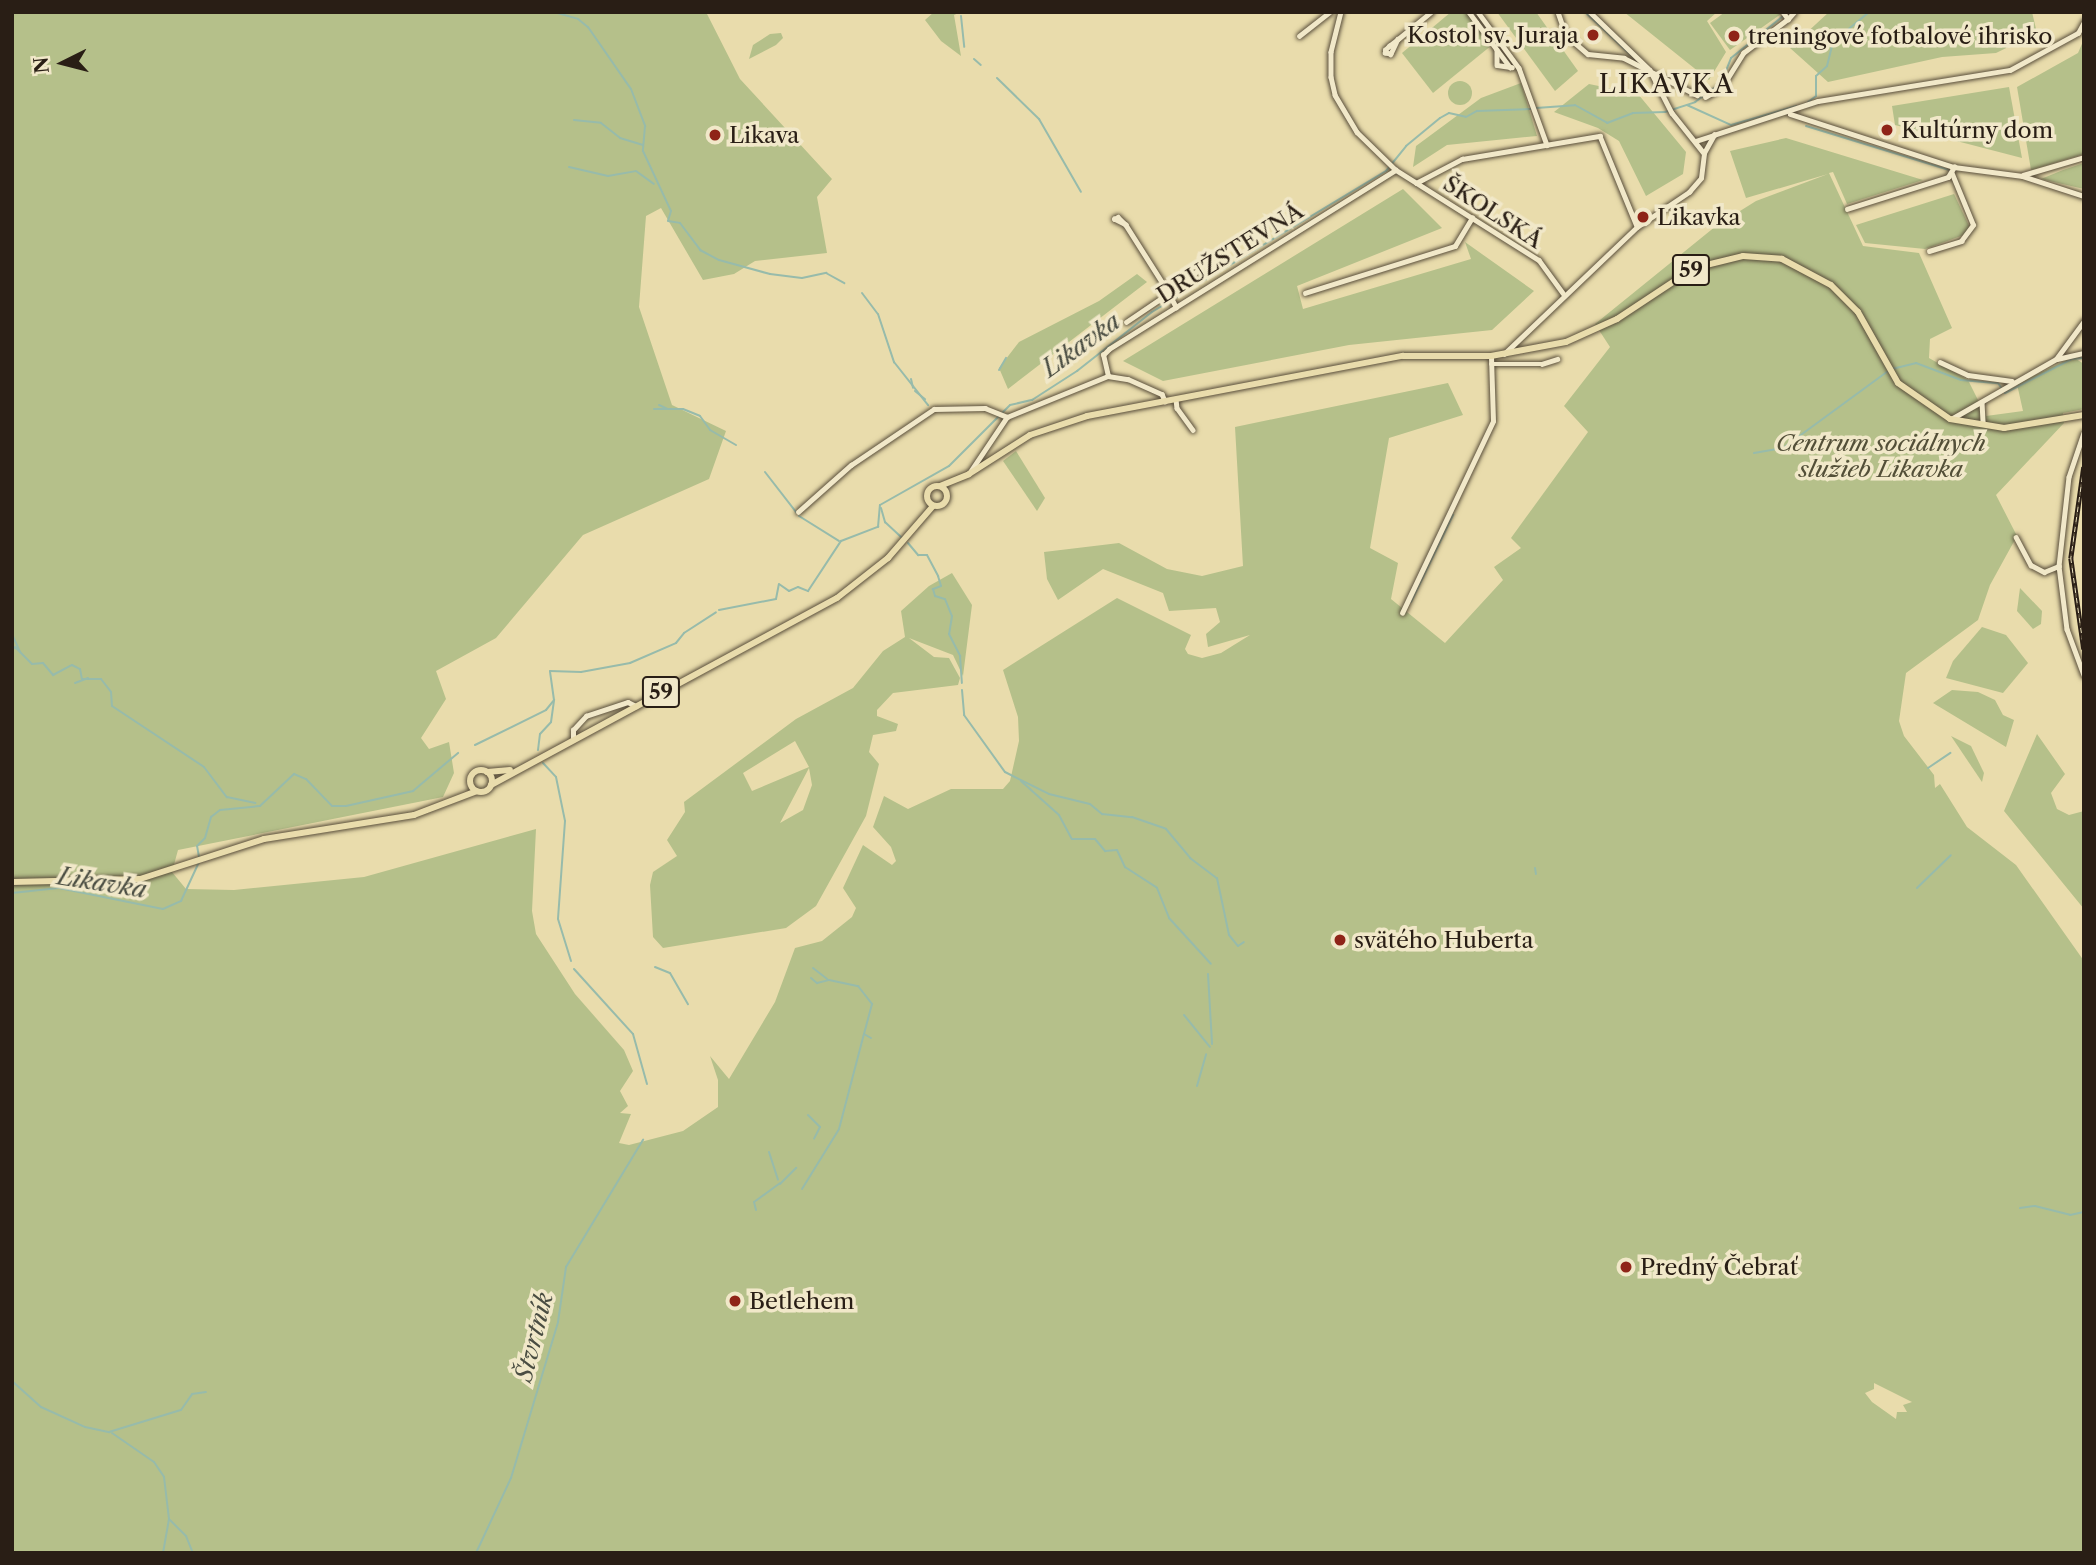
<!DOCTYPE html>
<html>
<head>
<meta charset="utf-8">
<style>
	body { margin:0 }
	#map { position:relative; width:2096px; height:1565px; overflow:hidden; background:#e9dcac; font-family:"Libre Caslon Text",serif }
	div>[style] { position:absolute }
	.green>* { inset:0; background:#b5c08a }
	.round { border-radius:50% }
	.stream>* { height:2px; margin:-1px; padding:0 1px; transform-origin:1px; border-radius:1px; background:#97bbab }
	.roads { filter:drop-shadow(0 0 2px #594e3b) drop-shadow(0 0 2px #594e3b) }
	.minor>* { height:4.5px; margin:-2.25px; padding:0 2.25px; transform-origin:2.25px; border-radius:2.25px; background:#f1e8c9 }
	.major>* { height:6px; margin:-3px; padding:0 3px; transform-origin:3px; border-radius:3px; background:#e9dcac }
	.major>.ring { margin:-3px; padding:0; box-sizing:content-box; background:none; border:6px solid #e9dcac; border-radius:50% }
	.rail>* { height:4.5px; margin-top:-2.25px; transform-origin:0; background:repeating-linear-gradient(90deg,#f1e8c9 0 5px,#291e15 0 10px); box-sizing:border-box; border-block:2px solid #291e15 }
	.dots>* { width:19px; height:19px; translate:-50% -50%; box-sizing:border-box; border:4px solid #f1e8c9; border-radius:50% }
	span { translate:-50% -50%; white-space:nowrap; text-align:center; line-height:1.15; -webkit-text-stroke:7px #f1e8c9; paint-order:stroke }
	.shield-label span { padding:2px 5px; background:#f1e8c9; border:2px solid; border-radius:5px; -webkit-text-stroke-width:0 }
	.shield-label { font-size:21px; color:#291e15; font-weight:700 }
	.poi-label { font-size:23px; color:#291e15 }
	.right { translate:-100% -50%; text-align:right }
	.left { translate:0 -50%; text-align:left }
	.street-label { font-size:23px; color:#291e15 }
	.park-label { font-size:23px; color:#534f38; font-style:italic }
	.water-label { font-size:24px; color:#4a4d42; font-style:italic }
	.quarter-label { font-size:26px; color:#291e15; letter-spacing:2px }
	.frame { position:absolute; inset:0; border:14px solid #291e15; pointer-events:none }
	.north { position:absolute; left:28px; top:28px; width:70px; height:70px; -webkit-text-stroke:5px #f1e8c9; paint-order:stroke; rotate:264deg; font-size:19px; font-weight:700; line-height:28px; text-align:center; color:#291e15 }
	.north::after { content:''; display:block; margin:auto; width:24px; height:32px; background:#291e15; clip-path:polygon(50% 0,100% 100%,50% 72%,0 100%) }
</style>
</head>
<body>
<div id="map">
	<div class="green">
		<i style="clip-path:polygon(evenodd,12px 12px,706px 12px,740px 79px,832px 179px,817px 197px,827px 253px,755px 261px,734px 274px,703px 280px,661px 208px,646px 216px,639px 307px,672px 405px,726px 431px,709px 479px,583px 535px,496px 638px,436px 671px,446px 699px,421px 738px,429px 749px,449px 742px,454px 773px,443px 797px,178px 850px,172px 872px,186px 889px,234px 890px,364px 877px,536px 829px,532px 911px,536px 934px,575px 994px,624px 1050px,633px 1071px,620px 1091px,628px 1106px,620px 1113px,631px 1114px,619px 1143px,629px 1145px,683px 1131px,718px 1107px,718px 1080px,710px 1056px,729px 1079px,775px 1002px,795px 948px,822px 941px,852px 917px,856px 908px,843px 888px,863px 845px,892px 865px,896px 861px,891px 847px,873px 827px,884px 796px,908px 809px,951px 789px,1003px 789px,1010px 781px,1019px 741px,1018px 717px,1003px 670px,1117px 598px,1191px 635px,1185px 649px,1188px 654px,1202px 658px,1221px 653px,1250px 635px,1208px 647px,1206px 634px,1220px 622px,1216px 608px,1169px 611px,1163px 593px,1103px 569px,1058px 600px,1047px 579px,1044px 552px,1119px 543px,1167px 569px,1202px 576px,1243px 566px,1235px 427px,1448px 383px,1463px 415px,1389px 438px,1370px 548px,1398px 563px,1391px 599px,1445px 643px,1503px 580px,1494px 567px,1521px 548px,1511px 538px,1588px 432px,1564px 406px,1610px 347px,1595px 324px,1716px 226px,1756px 201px,1828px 174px,1746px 198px,1730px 151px,1786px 138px,1923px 180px,1847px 204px,1833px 172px,1829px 173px,1863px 246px,1919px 253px,1952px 328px,1930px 339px,1929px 358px,1968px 380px,1986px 416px,2023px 411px,2017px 384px,2073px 357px,2084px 364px,2084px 409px,2063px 413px,2064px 423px,1996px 495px,2017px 536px,1990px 585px,1978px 620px,1906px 673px,1899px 721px,1904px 736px,1934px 775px,1935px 788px,1940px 784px,1967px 827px,2016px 865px,2084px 961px,2084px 1553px,12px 1553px,12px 12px,1874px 1383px,1912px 1402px,1903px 1405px,1907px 1412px,1897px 1412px,1896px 1419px,1872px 1402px,1865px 1393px,1874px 1389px,1874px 1383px)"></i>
		<i style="clip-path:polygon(934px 12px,961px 12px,954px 15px,961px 56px,941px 41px,925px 20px)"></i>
		<i style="clip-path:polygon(1451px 12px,1468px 12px,1492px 45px,1433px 93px,1402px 53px)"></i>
		<i style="clip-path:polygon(1497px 12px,1536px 12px,1578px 71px,1555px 91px)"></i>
		<i style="clip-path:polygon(1624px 12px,1717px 12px,1707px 21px,1726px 52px,1709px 80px)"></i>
		<i style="clip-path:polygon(1725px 12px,1780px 12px,1781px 14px,1730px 50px,1710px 23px)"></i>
		<i style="clip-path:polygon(1829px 12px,2032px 12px,2037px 33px,1996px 53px,1942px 57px,1828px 82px,1790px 48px)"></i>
		<i style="clip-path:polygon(781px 33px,783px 38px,776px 45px,749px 59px,753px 45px,770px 34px)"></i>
		<i style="clip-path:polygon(2084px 39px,2084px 154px,2031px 170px,2017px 87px,2078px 53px)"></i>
		<i class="round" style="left:1448px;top:81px;width:24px;height:24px"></i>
		<i style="clip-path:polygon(1521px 83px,1537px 136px,1447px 145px,1413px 167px,1416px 146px,1481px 98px)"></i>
		<i style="clip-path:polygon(1589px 84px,1638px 94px,1686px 152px,1683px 174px,1646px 196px,1619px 141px,1598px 128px,1554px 112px)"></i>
		<i style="clip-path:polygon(2009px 87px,2022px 158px,1895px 125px,1892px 106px)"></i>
		<i style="clip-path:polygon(2084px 163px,2084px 189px,2041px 179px,2063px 170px)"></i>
		<i style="clip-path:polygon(1403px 189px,1442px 228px,1297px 286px,1303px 309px,1471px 259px,1465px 242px,1534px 291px,1492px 330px,1349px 345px,1163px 381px,1123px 361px)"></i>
		<i style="clip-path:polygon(1954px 194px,1972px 232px,1925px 249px,1865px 243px,1856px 225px)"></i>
		<i style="clip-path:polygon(1137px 274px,1147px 282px,1008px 389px,999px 368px,1019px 342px,1099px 301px)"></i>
		<i style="clip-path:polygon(1016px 451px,1045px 498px,1037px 511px,1003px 461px)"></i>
		<i style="clip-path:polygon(evenodd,952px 573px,972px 605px,963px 676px,953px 655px,909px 638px,934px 657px,949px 658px,960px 678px,958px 685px,893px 693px,877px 710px,877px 716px,898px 724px,896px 731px,873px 735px,869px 752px,879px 764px,866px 816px,816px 906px,786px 928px,663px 948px,653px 937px,650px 885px,653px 872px,677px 856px,667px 840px,685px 812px,684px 802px,796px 719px,853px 688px,883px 651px,905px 637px,901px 611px,929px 586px,952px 573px,795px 741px,809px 767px,752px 791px,743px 773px,795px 741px,952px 573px,809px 768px,812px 785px,803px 810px,780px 823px,809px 768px)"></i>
		<i style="clip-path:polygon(2020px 588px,2042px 611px,2041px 624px,2033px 629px,2017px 611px)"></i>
		<i style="clip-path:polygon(1982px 627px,2006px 635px,2028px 663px,2003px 693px,1946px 678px,1953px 661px)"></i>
		<i style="clip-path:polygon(1952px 690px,1978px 692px,1995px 700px,2003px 715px,2014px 720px,2006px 747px,1933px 703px)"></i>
		<i style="clip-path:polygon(2037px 734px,2065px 774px,2051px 793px,2057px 809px,2069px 815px,2084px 811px,2084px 909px,2004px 811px)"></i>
		<i style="clip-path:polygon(1951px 736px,1971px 746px,1984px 773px,1982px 782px)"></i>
	</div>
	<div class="stream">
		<i style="left:477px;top:12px;width:13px"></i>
		<i style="left:554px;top:12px;width:25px;rotate:16deg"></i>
		<i style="left:578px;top:19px;width:13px;rotate:39deg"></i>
		<i style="left:588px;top:27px;width:75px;rotate:55.3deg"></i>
		<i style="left:631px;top:89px;width:40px;rotate:69deg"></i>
		<i style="left:645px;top:126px;width:25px;rotate:95deg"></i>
		<i style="left:643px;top:151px;width:66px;rotate:65deg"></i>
		<i style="left:671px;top:211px;width:10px;rotate:107deg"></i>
		<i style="left:668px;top:221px;width:12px;rotate:9deg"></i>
		<i style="left:680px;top:223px;width:34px;rotate:53deg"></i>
		<i style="left:700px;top:250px;width:21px;rotate:28deg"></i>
		<i style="left:719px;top:260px;width:53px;rotate:15.4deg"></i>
		<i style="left:770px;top:274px;width:32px;rotate:7deg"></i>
		<i style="left:802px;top:278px;width:25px;rotate:-12deg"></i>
		<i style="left:826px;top:273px;width:21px;rotate:29deg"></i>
		<i style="left:1585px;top:12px;width:69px;rotate:43.2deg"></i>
		<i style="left:1984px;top:12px;width:11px"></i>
		<i style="left:961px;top:16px;width:31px;rotate:84deg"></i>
		<i style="left:974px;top:59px;width:9px;rotate:41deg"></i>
		<i style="left:997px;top:78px;width:59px;rotate:44.3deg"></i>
		<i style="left:1039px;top:119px;width:84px;rotate:60.1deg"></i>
		<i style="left:1808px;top:102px;width:10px;rotate:-37deg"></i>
		<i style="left:1816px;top:96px;width:20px;rotate:-90deg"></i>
		<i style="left:1816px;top:76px;width:15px;rotate:-42deg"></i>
		<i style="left:1827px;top:66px;width:25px;rotate:-76deg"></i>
		<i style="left:1833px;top:42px;width:47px;rotate:-39.8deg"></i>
		<i style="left:1687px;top:105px;width:48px;rotate:24.4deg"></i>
		<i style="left:1731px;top:125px;width:68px;rotate:-16.3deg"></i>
		<i style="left:1536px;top:108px;width:39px;rotate:-4deg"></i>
		<i style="left:1575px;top:105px;width:37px;rotate:29deg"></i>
		<i style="left:1607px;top:123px;width:28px;rotate:-21deg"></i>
		<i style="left:1633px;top:113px;width:32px;rotate:-2deg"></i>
		<i style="left:1665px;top:112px;width:32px;rotate:-18deg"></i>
		<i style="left:1695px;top:102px;width:32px;rotate:-36deg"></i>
		<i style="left:1721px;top:83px;width:27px;rotate:-68deg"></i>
		<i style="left:1731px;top:58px;width:73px;rotate:-38.9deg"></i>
		<i style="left:574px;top:120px;width:27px;rotate:6deg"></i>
		<i style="left:601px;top:123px;width:24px;rotate:38deg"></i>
		<i style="left:620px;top:138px;width:24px;rotate:17deg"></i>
		<i style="left:1806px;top:126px;width:150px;rotate:17.1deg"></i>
		<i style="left:569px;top:167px;width:40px;rotate:13deg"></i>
		<i style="left:608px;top:176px;width:28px;rotate:-10deg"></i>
		<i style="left:636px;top:171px;width:22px;rotate:36deg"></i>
		<i style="left:862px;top:293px;width:26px;rotate:53deg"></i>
		<i style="left:878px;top:314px;width:51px;rotate:71.6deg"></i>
		<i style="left:894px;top:362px;width:55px;rotate:51.7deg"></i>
		<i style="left:1892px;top:369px;width:25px;rotate:-14deg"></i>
		<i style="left:1916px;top:363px;width:48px;rotate:20.7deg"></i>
		<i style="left:1961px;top:380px;width:37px;rotate:5deg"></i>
		<i style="left:1998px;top:383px;width:12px;rotate:55deg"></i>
		<i style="left:2005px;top:393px;width:75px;rotate:-26.9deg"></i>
		<i style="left:2072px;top:359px;width:12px;rotate:-5deg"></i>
		<i style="left:999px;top:370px;width:14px;rotate:-60deg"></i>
		<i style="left:911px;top:379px;width:9px;rotate:77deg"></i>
		<i style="left:915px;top:391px;width:13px;rotate:39deg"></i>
		<i style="left:659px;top:405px;width:10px;rotate:24deg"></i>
		<i style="left:654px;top:409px;width:29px"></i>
		<i style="left:683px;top:409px;width:18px;rotate:22deg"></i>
		<i style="left:700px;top:416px;width:17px;rotate:54deg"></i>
		<i style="left:710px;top:430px;width:30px;rotate:30deg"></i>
		<i style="left:1754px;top:453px;width:29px;rotate:-10deg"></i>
		<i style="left:1783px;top:448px;width:129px;rotate:-36.2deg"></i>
		<i style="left:765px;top:472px;width:51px;rotate:52.2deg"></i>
		<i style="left:881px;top:508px;width:15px;rotate:74deg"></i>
		<i style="left:885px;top:522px;width:22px;rotate:43deg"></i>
		<i style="left:799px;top:516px;width:47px;rotate:32deg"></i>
		<i style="left:908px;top:543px;width:16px;rotate:50deg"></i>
		<i style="left:918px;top:555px;width:9px"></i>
		<i style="left:927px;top:555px;width:24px;rotate:62deg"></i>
		<i style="left:938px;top:576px;width:10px;rotate:73deg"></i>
		<i style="left:941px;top:586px;width:9px;rotate:159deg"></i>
		<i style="left:933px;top:589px;width:7px;rotate:74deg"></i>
		<i style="left:935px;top:596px;width:10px;rotate:17deg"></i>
		<i style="left:945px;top:599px;width:18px;rotate:68deg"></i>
		<i style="left:952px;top:616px;width:18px;rotate:99deg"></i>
		<i style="left:949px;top:634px;width:25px;rotate:63deg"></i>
		<i style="left:960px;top:656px;width:27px;rotate:86deg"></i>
		<i style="left:1411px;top:602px;width:97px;rotate:-64.2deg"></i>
		<i style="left:719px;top:610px;width:58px;rotate:-10.9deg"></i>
		<i style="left:776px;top:599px;width:15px;rotate:-79deg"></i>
		<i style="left:779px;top:584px;width:12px;rotate:35deg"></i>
		<i style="left:789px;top:591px;width:10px;rotate:-24deg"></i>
		<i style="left:798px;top:587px;width:11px;rotate:22deg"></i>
		<i style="left:808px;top:591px;width:60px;rotate:-56.6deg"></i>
		<i style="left:841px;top:541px;width:40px;rotate:-21deg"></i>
		<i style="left:878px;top:527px;width:22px;rotate:-85deg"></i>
		<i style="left:880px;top:505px;width:79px;rotate:-29.5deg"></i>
		<i style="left:949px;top:466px;width:86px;rotate:-45deg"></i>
		<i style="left:1010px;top:405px;width:23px;rotate:-13deg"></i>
		<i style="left:1032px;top:400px;width:54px;rotate:-32.8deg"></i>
		<i style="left:1077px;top:371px;width:95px;rotate:-38.2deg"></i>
		<i style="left:1152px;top:312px;width:273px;rotate:-31.1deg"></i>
		<i style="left:1386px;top:171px;width:32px;rotate:-51deg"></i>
		<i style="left:1406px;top:146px;width:44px;rotate:-39.5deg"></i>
		<i style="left:1440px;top:118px;width:10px;rotate:-29deg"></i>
		<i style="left:1449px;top:113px;width:17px;rotate:13deg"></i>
		<i style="left:1466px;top:117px;width:13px;rotate:-29deg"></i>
		<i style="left:1477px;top:111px;width:54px;rotate:-2.1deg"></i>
		<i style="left:12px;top:634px;width:20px;rotate:66deg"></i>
		<i style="left:12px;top:650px;width:4px;rotate:-45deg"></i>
		<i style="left:15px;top:647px;width:24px;rotate:45deg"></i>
		<i style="left:32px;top:664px;width:11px;rotate:-5deg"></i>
		<i style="left:43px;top:663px;width:16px;rotate:50deg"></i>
		<i style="left:53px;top:675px;width:21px;rotate:-28deg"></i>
		<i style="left:72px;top:665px;width:9px;rotate:27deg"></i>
		<i style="left:80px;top:669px;width:10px;rotate:79deg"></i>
		<i style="left:82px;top:679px;width:19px"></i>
		<i style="left:101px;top:679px;width:16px;rotate:52deg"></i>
		<i style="left:111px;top:692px;width:14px;rotate:86deg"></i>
		<i style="left:112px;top:706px;width:110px;rotate:33.5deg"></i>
		<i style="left:204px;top:767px;width:38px;rotate:53deg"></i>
		<i style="left:227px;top:797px;width:29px;rotate:12deg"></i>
		<i style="left:75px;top:683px;width:14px;rotate:-21deg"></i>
		<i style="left:962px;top:690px;width:25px;rotate:85deg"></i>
		<i style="left:964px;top:715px;width:70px;rotate:54.3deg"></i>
		<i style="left:1005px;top:772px;width:49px;rotate:26.6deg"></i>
		<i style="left:1049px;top:794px;width:42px;rotate:13.7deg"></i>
		<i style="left:1090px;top:804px;width:16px;rotate:40deg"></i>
		<i style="left:1102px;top:814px;width:30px;rotate:6deg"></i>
		<i style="left:1132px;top:817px;width:36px;rotate:19deg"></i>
		<i style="left:1166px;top:829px;width:38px;rotate:50deg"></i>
		<i style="left:1190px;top:858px;width:34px;rotate:37deg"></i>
		<i style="left:1217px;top:878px;width:58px;rotate:78.1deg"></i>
		<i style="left:1229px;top:935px;width:14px;rotate:51deg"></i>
		<i style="left:1238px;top:946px;width:7px;rotate:-34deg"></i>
		<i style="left:475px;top:745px;width:79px;rotate:-26.2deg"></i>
		<i style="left:546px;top:710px;width:13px;rotate:-51deg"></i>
		<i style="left:554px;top:700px;width:29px;rotate:-98deg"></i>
		<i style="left:550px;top:671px;width:31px;rotate:2deg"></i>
		<i style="left:581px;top:672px;width:50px;rotate:-10.4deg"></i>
		<i style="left:630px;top:663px;width:50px;rotate:-23.5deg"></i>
		<i style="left:676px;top:643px;width:13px;rotate:-51deg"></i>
		<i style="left:684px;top:633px;width:38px;rotate:-33deg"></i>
		<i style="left:538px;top:750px;width:16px;rotate:-83deg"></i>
		<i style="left:540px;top:734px;width:16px;rotate:-47deg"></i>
		<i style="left:551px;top:722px;width:21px;rotate:-82deg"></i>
		<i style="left:543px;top:763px;width:19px;rotate:47deg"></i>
		<i style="left:556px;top:777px;width:45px;rotate:78.4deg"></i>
		<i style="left:565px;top:821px;width:98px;rotate:94.1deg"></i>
		<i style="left:558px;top:919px;width:44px;rotate:72.8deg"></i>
		<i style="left:1928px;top:768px;width:27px;rotate:-34deg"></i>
		<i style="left:1021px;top:781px;width:51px;rotate:41.8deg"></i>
		<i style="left:1059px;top:815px;width:27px;rotate:62deg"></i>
		<i style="left:1072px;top:839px;width:23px"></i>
		<i style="left:1095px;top:839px;width:16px;rotate:50deg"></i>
		<i style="left:1105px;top:851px;width:12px;rotate:-5deg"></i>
		<i style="left:1117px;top:850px;width:19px;rotate:65deg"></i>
		<i style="left:1125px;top:867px;width:38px;rotate:33deg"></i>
		<i style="left:1157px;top:888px;width:32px;rotate:68deg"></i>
		<i style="left:1169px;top:918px;width:62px;rotate:47.6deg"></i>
		<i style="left:199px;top:857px;width:11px;rotate:-100deg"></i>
		<i style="left:197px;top:846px;width:11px;rotate:-45deg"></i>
		<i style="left:205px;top:838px;width:22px;rotate:-74deg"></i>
		<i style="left:211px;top:817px;width:11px;rotate:-38deg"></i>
		<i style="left:220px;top:810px;width:40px;rotate:-5.7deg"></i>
		<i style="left:260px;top:806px;width:47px;rotate:-43.3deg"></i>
		<i style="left:294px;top:774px;width:13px;rotate:23deg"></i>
		<i style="left:306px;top:779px;width:37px;rotate:46deg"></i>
		<i style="left:332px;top:806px;width:14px"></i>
		<i style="left:346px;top:806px;width:69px;rotate:-12.6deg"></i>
		<i style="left:413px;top:791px;width:59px;rotate:-40.2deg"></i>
		<i style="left:1535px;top:868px;width:6px;rotate:81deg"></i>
		<i style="left:1917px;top:888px;width:47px;rotate:-44.1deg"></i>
		<i style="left:12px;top:893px;width:47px;rotate:-6.1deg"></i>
		<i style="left:59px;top:888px;width:106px;rotate:11.4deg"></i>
		<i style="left:163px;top:909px;width:20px;rotate:-24deg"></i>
		<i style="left:181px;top:901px;width:43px;rotate:-65.2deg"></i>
		<i style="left:655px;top:967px;width:16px;rotate:22deg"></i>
		<i style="left:670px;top:973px;width:36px;rotate:60deg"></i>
		<i style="left:813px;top:968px;width:18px;rotate:38deg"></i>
		<i style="left:574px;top:969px;width:88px;rotate:47.8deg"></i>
		<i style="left:633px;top:1034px;width:52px;rotate:74.4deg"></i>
		<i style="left:1208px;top:974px;width:70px;rotate:86.7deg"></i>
		<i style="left:811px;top:978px;width:8px;rotate:40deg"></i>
		<i style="left:817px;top:983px;width:12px;rotate:-14deg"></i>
		<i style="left:829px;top:980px;width:30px;rotate:12deg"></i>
		<i style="left:858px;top:986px;width:23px;rotate:52deg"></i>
		<i style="left:872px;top:1004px;width:31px;rotate:105deg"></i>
		<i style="left:864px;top:1034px;width:8px;rotate:30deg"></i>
		<i style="left:1184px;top:1015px;width:41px;rotate:50.9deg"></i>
		<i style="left:1197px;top:1086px;width:33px;rotate:-74deg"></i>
		<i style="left:808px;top:1115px;width:17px;rotate:45deg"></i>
		<i style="left:820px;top:1127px;width:13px;rotate:117deg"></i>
		<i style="left:769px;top:1152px;width:29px;rotate:72deg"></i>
		<i style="left:780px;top:1184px;width:23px;rotate:-45deg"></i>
		<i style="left:802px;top:1189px;width:70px;rotate:-58.3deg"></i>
		<i style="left:839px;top:1129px;width:98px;rotate:-75.3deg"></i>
		<i style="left:2020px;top:1208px;width:15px;rotate:-8deg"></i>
		<i style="left:2035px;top:1206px;width:36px;rotate:14deg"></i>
		<i style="left:2070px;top:1215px;width:14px;rotate:-12deg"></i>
		<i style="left:756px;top:1210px;width:8px;rotate:-104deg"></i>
		<i style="left:754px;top:1202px;width:32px;rotate:-36deg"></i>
		<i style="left:12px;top:1381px;width:39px;rotate:42deg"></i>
		<i style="left:41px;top:1407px;width:48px;rotate:24.4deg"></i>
		<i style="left:85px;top:1427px;width:25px;rotate:12deg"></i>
		<i style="left:109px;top:1432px;width:75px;rotate:-17deg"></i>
		<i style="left:181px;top:1410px;width:19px;rotate:-55deg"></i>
		<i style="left:192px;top:1394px;width:14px;rotate:-8deg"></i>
		<i style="left:112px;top:1433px;width:51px;rotate:34.6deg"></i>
		<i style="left:154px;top:1462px;width:18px;rotate:56deg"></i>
		<i style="left:164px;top:1477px;width:42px;rotate:83.2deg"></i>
		<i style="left:169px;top:1519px;width:35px;rotate:100deg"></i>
		<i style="left:170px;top:1520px;width:23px;rotate:45deg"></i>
		<i style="left:186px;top:1536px;width:18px;rotate:68deg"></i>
		<i style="left:476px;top:1553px;width:83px;rotate:-65deg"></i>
		<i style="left:511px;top:1478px;width:163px;rotate:-73.2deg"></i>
		<i style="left:558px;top:1322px;width:56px;rotate:-81.7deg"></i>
		<i style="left:566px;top:1267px;width:149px;rotate:-58.8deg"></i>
	</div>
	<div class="roads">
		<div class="minor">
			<i style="left:1341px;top:12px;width:41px;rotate:104deg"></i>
			<i style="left:1331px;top:52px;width:25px;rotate:90deg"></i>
			<i style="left:1331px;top:77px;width:18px;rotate:77deg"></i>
			<i style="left:1335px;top:95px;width:43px;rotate:59.3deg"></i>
			<i style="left:1357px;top:132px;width:54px;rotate:44.3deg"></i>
			<i style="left:1396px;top:170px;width:169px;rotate:32.2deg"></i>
			<i style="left:1539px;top:260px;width:41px;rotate:54deg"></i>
			<i style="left:1469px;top:12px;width:69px;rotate:53.3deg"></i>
			<i style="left:1478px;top:12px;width:69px;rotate:53.8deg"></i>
			<i style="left:1519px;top:68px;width:82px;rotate:70deg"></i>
			<i style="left:1558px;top:12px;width:24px;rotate:71deg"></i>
			<i style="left:1566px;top:35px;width:29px;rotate:41deg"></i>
			<i style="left:1588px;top:54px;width:36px;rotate:6deg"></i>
			<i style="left:1624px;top:58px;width:82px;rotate:26.9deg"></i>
			<i style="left:1590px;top:12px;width:83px;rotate:44deg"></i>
			<i style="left:1650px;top:70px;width:48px;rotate:62.9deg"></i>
			<i style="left:1672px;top:113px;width:50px;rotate:51.5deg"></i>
			<i style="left:1783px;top:12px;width:9px;rotate:54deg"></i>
			<i style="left:1788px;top:19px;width:9px;rotate:-49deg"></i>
			<i style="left:1299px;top:36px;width:39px;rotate:-38deg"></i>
			<i style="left:1398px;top:39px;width:17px;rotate:115deg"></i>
			<i style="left:1391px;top:54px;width:6px;rotate:-171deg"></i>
			<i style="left:1385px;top:53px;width:3px;rotate:-90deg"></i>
			<i style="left:1385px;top:50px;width:6px;rotate:-45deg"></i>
			<i style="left:1389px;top:46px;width:11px;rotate:-38deg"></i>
			<i style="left:1398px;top:39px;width:43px;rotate:-39.3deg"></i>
			<i style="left:1497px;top:50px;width:15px;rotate:90deg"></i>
			<i style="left:1497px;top:65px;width:15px;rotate:8deg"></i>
			<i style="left:1705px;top:97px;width:20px;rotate:-30deg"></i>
			<i style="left:1722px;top:87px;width:40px;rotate:-58deg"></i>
			<i style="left:1743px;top:53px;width:56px;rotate:-37.1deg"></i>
			<i style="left:1790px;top:114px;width:172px;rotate:17.9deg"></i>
			<i style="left:1954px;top:167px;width:69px;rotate:7.5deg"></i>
			<i style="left:2022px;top:176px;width:65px;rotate:17.9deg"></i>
			<i style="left:1696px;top:141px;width:19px;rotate:-18deg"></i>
			<i style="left:2023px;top:175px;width:64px;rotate:-16.4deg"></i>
			<i style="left:1416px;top:183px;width:52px;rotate:-27.6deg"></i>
			<i style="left:1462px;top:159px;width:140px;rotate:-9.5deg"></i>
			<i style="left:1600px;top:136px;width:97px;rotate:67.7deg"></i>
			<i style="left:1847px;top:209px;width:106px;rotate:-17.6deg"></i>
			<i style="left:1948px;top:177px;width:12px;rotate:-59deg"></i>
			<i style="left:1126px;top:225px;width:13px;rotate:-153deg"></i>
			<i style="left:1114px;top:219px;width:4px;rotate:-27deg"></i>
			<i style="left:1118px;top:217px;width:11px;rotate:45deg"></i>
			<i style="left:1126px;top:225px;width:80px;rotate:57.7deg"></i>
			<i style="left:1169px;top:293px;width:34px;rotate:-38deg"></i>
			<i style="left:1929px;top:251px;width:34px;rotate:-17deg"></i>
			<i style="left:1961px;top:241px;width:20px;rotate:-53deg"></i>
			<i style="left:1973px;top:225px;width:55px;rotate:-112.4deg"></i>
			<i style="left:1305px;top:293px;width:157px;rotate:-17.4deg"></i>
			<i style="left:1455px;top:246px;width:33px;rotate:-59deg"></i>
			<i style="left:1126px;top:322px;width:52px;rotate:-34deg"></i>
			<i style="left:1169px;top:293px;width:16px;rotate:63deg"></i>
			<i style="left:1504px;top:354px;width:184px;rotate:-43.7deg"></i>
			<i style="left:1637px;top:227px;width:63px;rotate:-33.9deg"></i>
			<i style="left:1689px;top:192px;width:18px;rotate:-49deg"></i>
			<i style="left:1701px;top:178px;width:25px;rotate:-83deg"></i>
			<i style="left:1704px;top:153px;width:21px;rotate:-61deg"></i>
			<i style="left:1714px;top:135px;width:109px;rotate:-18.1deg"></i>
			<i style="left:1818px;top:101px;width:194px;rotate:-9.2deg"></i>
			<i style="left:2010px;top:70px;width:77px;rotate:-28.6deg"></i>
			<i style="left:2078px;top:33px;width:13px;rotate:-61deg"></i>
			<i style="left:2057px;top:359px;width:28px;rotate:-13deg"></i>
			<i style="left:1940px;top:362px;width:31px;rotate:25deg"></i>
			<i style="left:1968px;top:375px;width:44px;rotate:7.8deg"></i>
			<i style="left:1491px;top:364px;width:51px"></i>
			<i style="left:1542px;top:364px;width:16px;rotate:-18deg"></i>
			<i style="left:1108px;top:376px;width:22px;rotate:-103deg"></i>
			<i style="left:1103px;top:355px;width:8px;rotate:-45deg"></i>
			<i style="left:1109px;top:349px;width:338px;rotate:-32deg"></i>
			<i style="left:1176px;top:399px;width:9px;rotate:84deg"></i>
			<i style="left:1177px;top:408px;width:27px;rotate:54deg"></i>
			<i style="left:1982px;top:402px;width:22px;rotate:87deg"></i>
			<i style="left:1951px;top:419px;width:121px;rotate:-29.7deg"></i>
			<i style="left:2056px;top:359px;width:47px;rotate:-53.6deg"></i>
			<i style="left:2084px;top:433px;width:46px;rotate:108.8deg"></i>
			<i style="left:2069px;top:477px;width:90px;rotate:96.4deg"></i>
			<i style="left:2059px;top:566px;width:64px;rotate:82.8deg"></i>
			<i style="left:2067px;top:629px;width:49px;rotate:69.7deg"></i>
			<i style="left:970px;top:472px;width:66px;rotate:-56.1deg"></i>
			<i style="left:1007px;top:417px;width:109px;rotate:-22.1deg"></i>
			<i style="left:1108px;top:376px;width:20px;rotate:9deg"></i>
			<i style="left:1128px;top:379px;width:37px;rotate:24deg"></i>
			<i style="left:1162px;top:394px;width:8px;rotate:67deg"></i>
			<i style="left:798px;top:512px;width:71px;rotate:-41.6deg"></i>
			<i style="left:851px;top:465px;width:100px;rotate:-34deg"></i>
			<i style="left:934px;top:409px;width:51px;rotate:-1.1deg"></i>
			<i style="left:985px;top:408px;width:24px;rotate:22deg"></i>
			<i style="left:2016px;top:537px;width:32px;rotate:62deg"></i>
			<i style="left:2031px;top:565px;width:15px;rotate:28deg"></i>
			<i style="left:2044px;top:572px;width:16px;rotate:-22deg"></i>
			<i style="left:1402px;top:613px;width:212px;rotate:-64.6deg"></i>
			<i style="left:1493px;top:421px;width:65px;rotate:-91.8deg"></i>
			<i style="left:573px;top:740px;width:10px;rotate:-90deg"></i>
			<i style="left:573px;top:730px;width:19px;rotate:-47deg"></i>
			<i style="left:586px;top:716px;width:44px;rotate:-18.4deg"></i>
			<i style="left:628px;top:702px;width:9px;rotate:27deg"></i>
		</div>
		<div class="major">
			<i class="ring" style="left:927px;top:486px;width:14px;height:14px"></i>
			<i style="left:940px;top:486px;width:31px;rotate:-22deg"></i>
			<i style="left:969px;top:474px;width:72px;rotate:-32.6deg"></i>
			<i style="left:1030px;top:435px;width:60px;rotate:-18.4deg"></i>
			<i style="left:1087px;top:416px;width:322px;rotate:-10.8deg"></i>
			<i style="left:1403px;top:356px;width:88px"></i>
			<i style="left:1491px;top:356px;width:76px;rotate:-10.6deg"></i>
			<i style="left:1566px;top:342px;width:56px;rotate:-24.3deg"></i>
			<i style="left:1617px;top:319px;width:92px;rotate:-33.5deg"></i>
			<i style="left:1694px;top:268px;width:50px;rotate:-13.8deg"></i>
			<i style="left:1743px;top:256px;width:39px;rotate:4deg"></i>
			<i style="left:1782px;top:259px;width:55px;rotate:28deg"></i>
			<i style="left:1831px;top:285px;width:38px;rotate:45deg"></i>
			<i style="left:1858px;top:312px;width:81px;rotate:60.6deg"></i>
			<i style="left:1898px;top:383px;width:63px;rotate:34.7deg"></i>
			<i style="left:1950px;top:419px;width:55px;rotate:9.5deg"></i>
			<i style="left:2004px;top:428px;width:81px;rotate:-9.2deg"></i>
			<i class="ring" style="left:470px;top:770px;width:16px;height:16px"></i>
			<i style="left:487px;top:772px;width:23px;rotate:-5deg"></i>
			<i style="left:491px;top:785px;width:393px;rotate:-28.4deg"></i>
			<i style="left:837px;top:598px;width:65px;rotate:-38.1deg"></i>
			<i style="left:888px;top:558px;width:69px;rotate:-49.1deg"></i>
			<i style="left:12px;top:882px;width:128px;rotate:-1.3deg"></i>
			<i style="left:140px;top:879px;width:130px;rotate:-17.9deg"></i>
			<i style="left:264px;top:839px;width:152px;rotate:-9.1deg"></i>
			<i style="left:414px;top:815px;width:67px;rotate:-20.9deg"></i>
		</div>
	</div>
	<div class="rail">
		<i style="left:2084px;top:467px;width:92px;rotate:98.1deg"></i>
		<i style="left:2071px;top:558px;width:92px;rotate:81.9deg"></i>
	</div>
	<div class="dots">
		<i style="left:1593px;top:35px;background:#8f2418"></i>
		<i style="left:1734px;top:36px;background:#8f2418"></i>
		<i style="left:1887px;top:130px;background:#8f2418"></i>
		<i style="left:715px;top:135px;background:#8f2418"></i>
		<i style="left:1643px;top:217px;background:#8f2418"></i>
		<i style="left:1340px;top:940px;background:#8f2418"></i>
		<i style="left:1626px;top:1267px;background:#8f2418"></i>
		<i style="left:735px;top:1301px;background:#8f2418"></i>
	</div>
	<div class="shield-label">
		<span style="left:1691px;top:270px">59</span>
		<span style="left:661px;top:692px">59</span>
	</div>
	<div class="poi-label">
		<span class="right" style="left:1579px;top:35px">Kostol sv. Juraja</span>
		<span class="left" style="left:1748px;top:36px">treningové fotbalové ihrisko</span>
		<span class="left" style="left:1901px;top:130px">Kultúrny dom</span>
		<span class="left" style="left:729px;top:135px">Likava</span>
		<span class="left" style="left:1657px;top:217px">Likavka</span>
		<span class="left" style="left:1354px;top:940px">svätého Huberta</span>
		<span class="left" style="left:1640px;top:1267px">Predný Čebrať</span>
		<span class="left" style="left:749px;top:1301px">Betlehem</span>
	</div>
	<div class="street-label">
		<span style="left:1493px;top:212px;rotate:33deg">ŠKOLSKÁ</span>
		<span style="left:1230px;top:253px;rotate:-32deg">DRUŽSTEVNÁ</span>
	</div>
	<div class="park-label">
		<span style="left:1881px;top:456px">Centrum sociálnych<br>služieb Likavka</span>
	</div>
	<div class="water-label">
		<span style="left:1081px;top:345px;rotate:-36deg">Likavka</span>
		<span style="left:102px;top:883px;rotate:9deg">Likavka</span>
		<span style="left:534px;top:1337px;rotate:-76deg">Štvrtník</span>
	</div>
	<div class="quarter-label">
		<span style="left:1667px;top:85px">LIKAVKA</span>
	</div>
	<div class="frame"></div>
	<div class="north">N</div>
</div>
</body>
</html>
